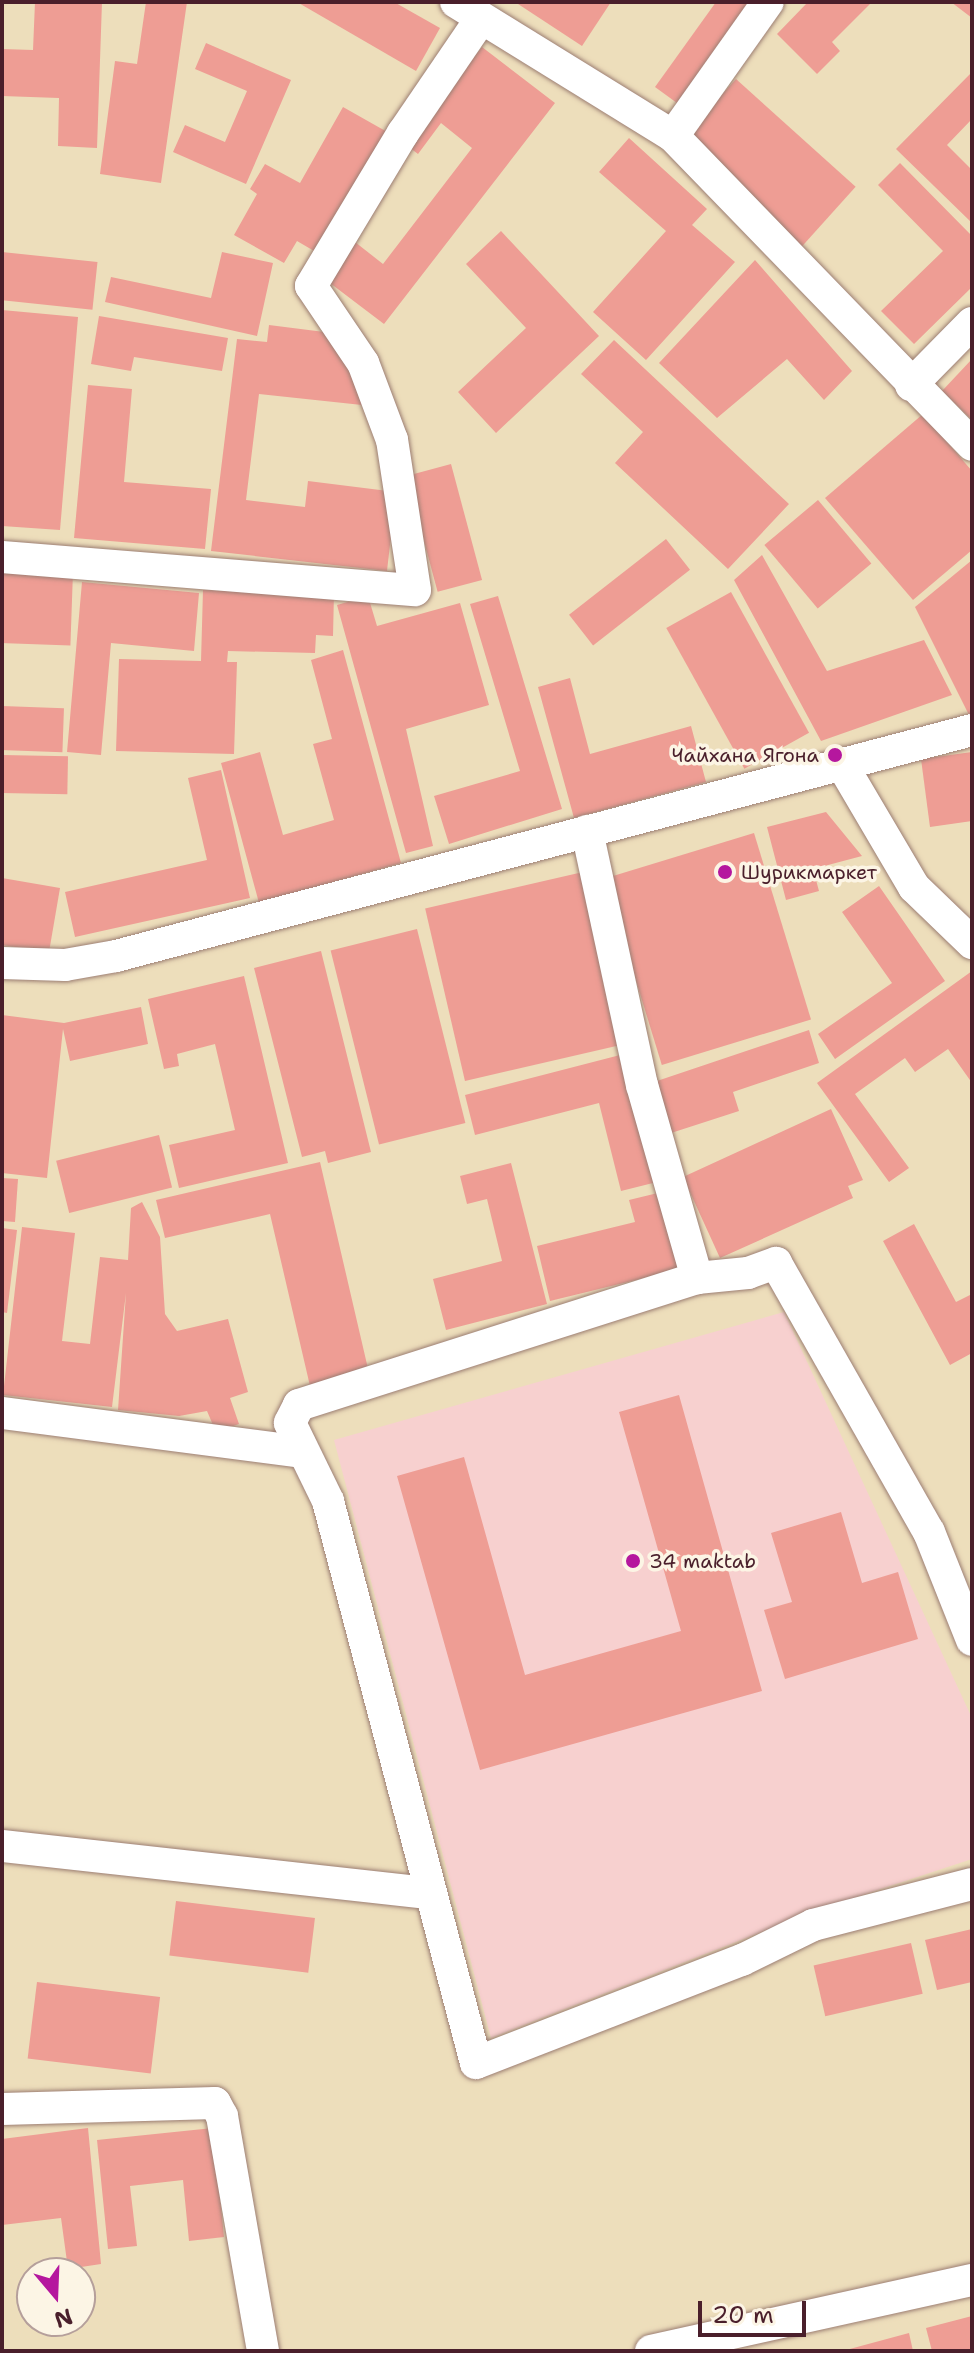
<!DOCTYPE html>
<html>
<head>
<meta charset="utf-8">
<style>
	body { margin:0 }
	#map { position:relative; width:974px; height:2353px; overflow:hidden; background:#eddebb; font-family:"Shantell Sans",sans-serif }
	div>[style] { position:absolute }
	.built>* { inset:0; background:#f7d0cf }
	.building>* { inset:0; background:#ee9d94; transform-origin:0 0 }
	.roads { filter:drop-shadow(0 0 2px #9c7e73) drop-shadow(0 0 2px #9c7e73) }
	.minor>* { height:32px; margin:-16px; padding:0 16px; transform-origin:16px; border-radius:16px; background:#fff }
	.dots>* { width:22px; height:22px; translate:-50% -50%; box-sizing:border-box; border:4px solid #fcf5e5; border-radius:50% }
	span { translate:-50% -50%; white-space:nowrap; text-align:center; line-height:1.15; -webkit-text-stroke:7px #fcf5e5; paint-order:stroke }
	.poi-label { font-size:20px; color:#4a1f2b }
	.right { translate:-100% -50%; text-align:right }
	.left { translate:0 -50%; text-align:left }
	.frame { position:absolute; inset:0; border:4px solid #4a1f2b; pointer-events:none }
	.north { position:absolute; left:16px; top:2257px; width:80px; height:80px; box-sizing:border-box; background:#fcf5e5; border:2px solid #b59f9b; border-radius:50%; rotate:161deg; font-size:22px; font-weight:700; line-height:32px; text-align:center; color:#4a1f2b }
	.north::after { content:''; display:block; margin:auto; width:28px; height:36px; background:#b5179e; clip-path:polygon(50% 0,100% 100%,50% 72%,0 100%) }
	.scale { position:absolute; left:698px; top:2301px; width:108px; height:36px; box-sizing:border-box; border:4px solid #4a1f2b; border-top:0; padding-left:10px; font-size:24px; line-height:28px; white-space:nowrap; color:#4a1f2b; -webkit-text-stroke:6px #fcf5e5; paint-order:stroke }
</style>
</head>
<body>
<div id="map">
	<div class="built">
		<i style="clip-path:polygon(784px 1312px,972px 1718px,972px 1859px,820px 1909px,491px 2038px,334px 1440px)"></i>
	</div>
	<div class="building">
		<i style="clip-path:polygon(35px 2px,102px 2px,97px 148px,58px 146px,59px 98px,2px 96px,2px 49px,33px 50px)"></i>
		<i style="clip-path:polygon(146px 2px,187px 2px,161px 183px,100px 174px,115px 61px,137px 64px)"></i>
		<i style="clip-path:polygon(297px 2px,394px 2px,440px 28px,416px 71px)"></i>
		<i style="clip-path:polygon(515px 2px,611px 2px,582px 46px)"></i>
		<i style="clip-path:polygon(716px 2px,750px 2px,677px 103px,655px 87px)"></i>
		<i style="clip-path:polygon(808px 2px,872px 2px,832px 42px,840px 51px,817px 74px,777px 34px)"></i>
		<i style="clip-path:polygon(951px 2px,972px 2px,972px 18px)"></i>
		<i style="clip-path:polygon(206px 43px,291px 80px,246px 184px,173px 152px,185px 125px,225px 142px,247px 91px,195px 69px)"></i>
		<i style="clip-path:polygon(482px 47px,555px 103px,384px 324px,326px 280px,355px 242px,383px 264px,472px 148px,441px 123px,418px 154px,405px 144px)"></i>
		<i style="clip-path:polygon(972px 72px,972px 119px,947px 145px,972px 170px,972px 223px,896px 149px)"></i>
		<i style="left:736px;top:79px;width:161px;height:82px;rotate:42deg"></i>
		<i style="clip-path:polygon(343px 107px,389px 133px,321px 255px,297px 241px,284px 263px,234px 235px,257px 194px,250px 189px,265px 164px,300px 183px)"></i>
		<i style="clip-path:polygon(629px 138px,707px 209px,692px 225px,735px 262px,646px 360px,593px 312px,666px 231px,599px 172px)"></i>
		<i style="clip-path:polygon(900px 163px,972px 236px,972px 287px,914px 344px,881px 311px,943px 251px,878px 185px)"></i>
		<i style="clip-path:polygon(501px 231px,599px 336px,496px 433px,458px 392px,526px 328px,466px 264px)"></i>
		<i style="left:2px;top:252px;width:96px;height:48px;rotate:6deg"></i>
		<i style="clip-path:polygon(222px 252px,273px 263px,257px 336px,105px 302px,111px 277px,211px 298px)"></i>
		<i style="clip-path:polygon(755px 260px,852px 371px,824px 400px,787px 359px,717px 418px,659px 363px)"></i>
		<i style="clip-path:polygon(2px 310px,78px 317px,60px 530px,2px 526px)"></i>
		<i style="clip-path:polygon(99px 316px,228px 338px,222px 371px,134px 357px,131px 371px,91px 364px)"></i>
		<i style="clip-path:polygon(269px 325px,340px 334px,362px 405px,259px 394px,246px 500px,305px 507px,308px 481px,396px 492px,387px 571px,211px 551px,237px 339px,267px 342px)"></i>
		<i style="clip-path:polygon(614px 340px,789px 504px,728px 569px,615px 463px,643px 432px,581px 374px)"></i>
		<i style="clip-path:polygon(972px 359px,972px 420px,942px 391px)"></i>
		<i style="clip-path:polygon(88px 385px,132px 389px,124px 482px,211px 489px,205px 549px,74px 538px)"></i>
		<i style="clip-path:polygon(923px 414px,972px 471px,972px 550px,913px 600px,825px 498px)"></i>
		<i style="left:451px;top:464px;width:120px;height:46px;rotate:75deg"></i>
		<i style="left:818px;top:500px;width:83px;height:70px;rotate:50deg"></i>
		<i style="left:666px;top:539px;width:39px;height:123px;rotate:52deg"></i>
		<i style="clip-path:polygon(762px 555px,827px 671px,924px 640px,952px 695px,821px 741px,734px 580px)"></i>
		<i style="clip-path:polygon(972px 560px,972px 721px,915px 607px)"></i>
		<i style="left:2px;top:570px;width:71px;height:73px;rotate:2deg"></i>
		<i style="clip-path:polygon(82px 582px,199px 593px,194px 651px,111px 643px,101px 755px,67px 752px)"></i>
		<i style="clip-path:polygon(203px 590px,334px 593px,333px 636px,316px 635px,315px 653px,228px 651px,227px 662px,237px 662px,234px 754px,116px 751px,119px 659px,201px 661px)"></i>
		<i style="left:731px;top:592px;width:161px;height:74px;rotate:61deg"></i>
		<i style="clip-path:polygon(368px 596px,377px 626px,460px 603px,489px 705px,406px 729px,433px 846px,406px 853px,337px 605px)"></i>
		<i style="clip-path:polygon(498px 596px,562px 809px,449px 844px,434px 796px,520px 771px,470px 604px)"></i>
		<i style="clip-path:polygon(343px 650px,401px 863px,259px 903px,221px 763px,260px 752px,283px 835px,334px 820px,313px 744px,332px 739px,311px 660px)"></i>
		<i style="clip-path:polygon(570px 678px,590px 754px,691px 726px,706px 782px,574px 818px,538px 687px)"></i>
		<i style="left:2px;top:706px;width:62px;height:44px;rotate:2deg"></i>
		<i style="clip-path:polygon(972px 752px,972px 821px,930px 827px,921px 759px)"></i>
		<i style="left:2px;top:755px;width:66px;height:38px;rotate:1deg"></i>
		<i style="clip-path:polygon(221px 770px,250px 898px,75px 937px,65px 892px,207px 860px,188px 778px)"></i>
		<i style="clip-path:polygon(826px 812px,862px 856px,813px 869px,819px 891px,786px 900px,767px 827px)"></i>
		<i style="left:754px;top:833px;width:195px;height:156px;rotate:73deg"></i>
		<i style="left:583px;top:872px;width:177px;height:162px;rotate:77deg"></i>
		<i style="clip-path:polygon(2px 878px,60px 888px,49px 952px,2px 945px)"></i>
		<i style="clip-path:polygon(879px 886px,945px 981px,835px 1059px,818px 1034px,892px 983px,842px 912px)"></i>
		<i style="left:417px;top:929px;width:200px;height:89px;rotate:76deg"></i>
		<i style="clip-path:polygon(321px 951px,371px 1152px,328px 1163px,325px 1151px,302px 1157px,254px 968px)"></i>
		<i style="clip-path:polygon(972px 971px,972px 1083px,948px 1049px,915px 1072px,905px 1058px,855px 1094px,909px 1168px,889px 1182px,817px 1083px)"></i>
		<i style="clip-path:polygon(244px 976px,288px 1163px,179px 1188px,169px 1145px,235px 1130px,215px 1044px,177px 1054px,179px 1066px,164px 1069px,148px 999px)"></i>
		<i style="clip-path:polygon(141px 1007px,148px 1044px,70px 1061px,63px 1029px,47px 1178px,2px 1173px,2px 1015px,64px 1023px)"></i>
		<i style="clip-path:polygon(809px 1030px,819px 1063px,733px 1092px,739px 1111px,668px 1134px,651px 1083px)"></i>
		<i style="clip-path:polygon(624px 1054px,657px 1182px,621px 1191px,599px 1103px,475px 1135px,465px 1095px)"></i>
		<i style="clip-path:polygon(831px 1109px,863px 1180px,848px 1186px,853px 1198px,720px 1258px,683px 1177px)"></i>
		<i style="left:159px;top:1135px;width:54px;height:106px;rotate:76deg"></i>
		<i style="clip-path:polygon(320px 1162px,369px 1373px,310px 1386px,270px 1214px,165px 1238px,156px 1200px)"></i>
		<i style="clip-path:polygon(511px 1163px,547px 1304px,446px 1330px,433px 1279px,502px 1261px,487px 1199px,467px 1204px,460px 1176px)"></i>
		<i style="clip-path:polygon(2px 1178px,18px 1179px,15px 1222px,2px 1221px)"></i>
		<i style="clip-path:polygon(666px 1191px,685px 1268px,550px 1301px,537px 1246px,635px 1222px,629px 1200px)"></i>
		<i style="clip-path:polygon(142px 1202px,160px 1237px,165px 1314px,177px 1331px,228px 1319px,248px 1392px,230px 1398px,239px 1424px,216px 1432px,207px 1411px,179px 1416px,118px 1410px,126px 1293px,112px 1407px,3px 1395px,22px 1227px,75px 1233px,62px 1341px,90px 1344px,100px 1257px,128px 1260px,131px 1208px)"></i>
		<i style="clip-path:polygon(914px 1224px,956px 1302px,972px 1294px,972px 1353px,950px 1365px,883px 1241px)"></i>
		<i style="clip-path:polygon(2px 1228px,17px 1230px,7px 1313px,2px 1312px)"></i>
		<i style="clip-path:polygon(679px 1395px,762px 1691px,480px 1770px,397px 1476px,464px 1457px,525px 1675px,681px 1631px,619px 1412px)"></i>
		<i style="clip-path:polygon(841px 1512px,862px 1583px,898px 1572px,918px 1639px,785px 1679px,764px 1610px,792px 1602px,771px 1533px)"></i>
		<i style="left:176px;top:1901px;width:140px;height:55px;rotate:7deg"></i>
		<i style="clip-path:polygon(972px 1929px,972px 1982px,937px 1990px,925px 1940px)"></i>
		<i style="left:911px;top:1943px;width:52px;height:100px;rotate:77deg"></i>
		<i style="left:37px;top:1982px;width:124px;height:77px;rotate:7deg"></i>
		<i style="clip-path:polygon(88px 2128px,101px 2264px,68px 2269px,61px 2218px,2px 2225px,2px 2139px)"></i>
		<i style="clip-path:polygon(213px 2128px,224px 2237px,189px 2241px,183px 2180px,130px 2186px,137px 2246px,108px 2249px,97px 2140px)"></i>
		<i style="clip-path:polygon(972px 2316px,972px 2351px,932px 2351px,926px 2328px)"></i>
		<i style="clip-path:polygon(909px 2333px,913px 2351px,846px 2351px,846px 2350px)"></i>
	</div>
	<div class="roads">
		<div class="minor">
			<i style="left:456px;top:2px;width:255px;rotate:31.7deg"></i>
			<i style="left:673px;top:136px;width:430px;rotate:45.9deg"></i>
			<i style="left:673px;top:136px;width:164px;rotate:-54.7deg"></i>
			<i style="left:911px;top:385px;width:87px;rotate:-45.5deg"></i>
			<i style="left:2px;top:557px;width:414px;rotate:4.6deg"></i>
			<i style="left:415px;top:590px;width:152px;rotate:-98.7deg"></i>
			<i style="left:392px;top:440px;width:82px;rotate:-110.6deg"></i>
			<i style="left:363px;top:363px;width:93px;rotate:-124deg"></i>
			<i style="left:311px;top:286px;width:179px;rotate:-59deg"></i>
			<i style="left:403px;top:133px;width:137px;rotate:-55.7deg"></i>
			<i style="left:841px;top:763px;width:144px;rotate:59.5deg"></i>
			<i style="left:914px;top:887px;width:81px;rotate:44deg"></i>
			<i style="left:587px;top:831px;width:260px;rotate:77.8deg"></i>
			<i style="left:642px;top:1085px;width:201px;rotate:74.1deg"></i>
			<i style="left:697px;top:1278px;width:51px;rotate:-5.6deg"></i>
			<i style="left:748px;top:1273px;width:30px;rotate:-20deg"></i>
			<i style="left:776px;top:1263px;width:309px;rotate:60.4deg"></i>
			<i style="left:929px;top:1532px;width:116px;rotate:68.3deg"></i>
			<i style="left:2px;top:963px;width:63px;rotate:1.8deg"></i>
			<i style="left:65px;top:965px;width:52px;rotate:-10deg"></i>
			<i style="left:116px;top:956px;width:885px;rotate:-14.79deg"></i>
			<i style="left:697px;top:1278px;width:418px;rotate:162.3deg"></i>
			<i style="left:299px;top:1405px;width:20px;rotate:117deg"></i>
			<i style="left:290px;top:1423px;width:87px;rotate:64deg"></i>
			<i style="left:328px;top:1501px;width:581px;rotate:75.25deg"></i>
			<i style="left:476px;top:2063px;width:285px;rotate:-21.2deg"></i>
			<i style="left:742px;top:1960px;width:79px;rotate:-26.2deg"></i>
			<i style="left:813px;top:1925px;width:164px;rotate:-14.5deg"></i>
			<i style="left:2px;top:1413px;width:302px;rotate:7.4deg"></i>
			<i style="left:2px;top:1846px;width:429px;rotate:6.3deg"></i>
			<i style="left:2px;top:2109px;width:213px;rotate:-1.6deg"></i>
			<i style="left:215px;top:2103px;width:15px;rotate:62deg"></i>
			<i style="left:222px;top:2116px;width:239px;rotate:80.1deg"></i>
			<i style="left:651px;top:2351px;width:329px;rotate:-12.5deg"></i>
		</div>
	</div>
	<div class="dots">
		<i style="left:835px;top:755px;background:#b5179e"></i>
		<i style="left:725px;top:872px;background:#b5179e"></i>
		<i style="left:633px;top:1561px;background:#b5179e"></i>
	</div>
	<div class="poi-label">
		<span class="right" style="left:819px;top:755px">Чайхана Ягона</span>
		<span class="left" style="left:741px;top:872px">Шурикмаркет</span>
		<span class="left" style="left:649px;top:1561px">34 maktab</span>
	</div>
	<div class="frame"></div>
	<div class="north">N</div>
	<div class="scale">20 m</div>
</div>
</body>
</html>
